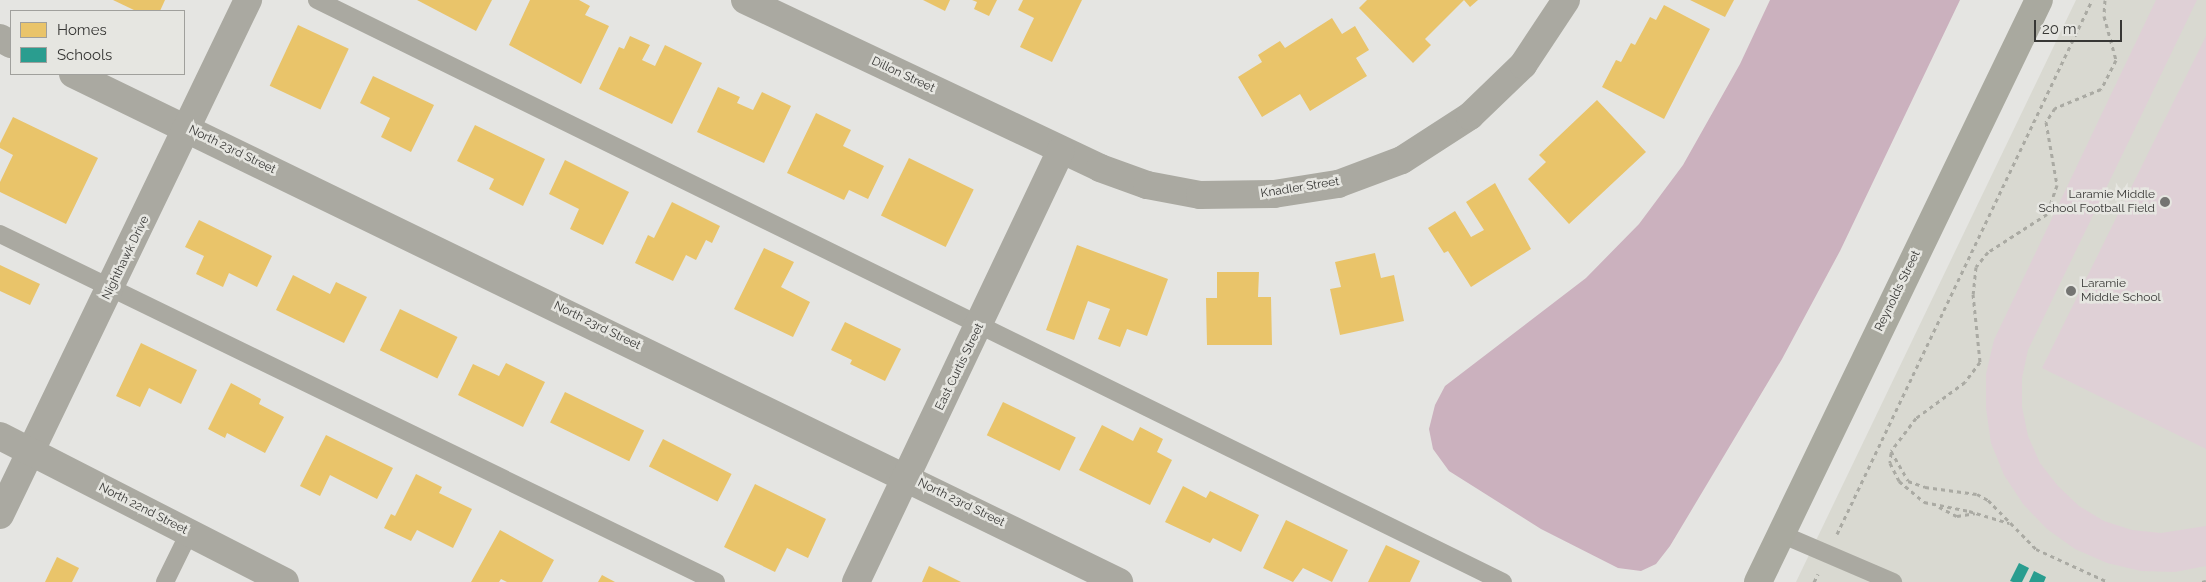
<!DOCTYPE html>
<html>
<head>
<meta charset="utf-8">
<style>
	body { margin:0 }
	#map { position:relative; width:2206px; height:582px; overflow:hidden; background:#e5e5e2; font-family:Raleway,sans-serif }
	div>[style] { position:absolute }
	.built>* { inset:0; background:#d9d9d1 }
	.green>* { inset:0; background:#dfd0d6 }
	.water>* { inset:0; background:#cbb1be }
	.homes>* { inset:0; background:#e9c46a; transform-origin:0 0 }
	.schools>* { inset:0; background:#2a9d8f }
	.path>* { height:3px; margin-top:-1.5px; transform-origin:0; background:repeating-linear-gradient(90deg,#aaaaa3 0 4px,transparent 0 8px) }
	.service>* { height:18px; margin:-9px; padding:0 9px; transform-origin:9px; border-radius:9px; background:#aaa9a1 }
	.minor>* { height:28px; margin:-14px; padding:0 14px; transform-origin:14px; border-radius:14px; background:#aaa9a1 }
	.tertiary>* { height:28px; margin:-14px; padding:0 14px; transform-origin:14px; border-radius:14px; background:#aaa9a1 }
	.secondary>* { height:28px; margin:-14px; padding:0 14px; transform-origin:14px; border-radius:14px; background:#a9a99f }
	.dots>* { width:14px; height:14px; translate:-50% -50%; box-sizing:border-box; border:2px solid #e6e6e1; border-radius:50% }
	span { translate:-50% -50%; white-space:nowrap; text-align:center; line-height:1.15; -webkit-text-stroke:5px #e6e6e1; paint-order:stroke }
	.street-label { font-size:12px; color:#373735 }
	.poi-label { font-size:12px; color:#373735 }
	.right { translate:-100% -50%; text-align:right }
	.left { translate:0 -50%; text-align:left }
	.legend { position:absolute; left:10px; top:10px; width:175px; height:65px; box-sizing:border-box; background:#e6e6e1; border:1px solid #a0a09c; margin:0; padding:6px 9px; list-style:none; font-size:15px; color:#373735 }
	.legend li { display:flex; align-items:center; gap:10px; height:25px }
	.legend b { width:25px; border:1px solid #a0a09c }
	.scale { position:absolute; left:2034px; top:20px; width:88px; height:22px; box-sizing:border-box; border:2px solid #373735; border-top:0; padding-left:6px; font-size:15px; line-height:18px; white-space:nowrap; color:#373735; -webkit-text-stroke:4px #e6e6e1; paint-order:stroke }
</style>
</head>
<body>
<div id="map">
	<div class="built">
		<i style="clip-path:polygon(2076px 0,2206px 0,2206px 582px,1796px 582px)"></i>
	</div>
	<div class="green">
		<i style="clip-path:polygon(2156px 0,2197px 0,2028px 350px,2022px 378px,2022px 407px,2028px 436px,2040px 463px,2058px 486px,2079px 506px,2104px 521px,2132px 530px,2161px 533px,2206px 526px,2206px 566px,2175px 572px,2141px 571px,2107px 563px,2075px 549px,2047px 529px,2023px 504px,2004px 475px,1991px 443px,1986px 408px,1986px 374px,1994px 340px)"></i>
		<i style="clip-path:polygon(2206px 36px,2206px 449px,2042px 368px)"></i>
	</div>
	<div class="water">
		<i style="clip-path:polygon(1770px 0,1960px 0,1840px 251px,1782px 359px,1670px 546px,1656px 564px,1641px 571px,1618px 568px,1541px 529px,1449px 471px,1433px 449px,1429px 429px,1435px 405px,1445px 386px,1586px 278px,1639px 224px,1683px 165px,1740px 64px)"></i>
	</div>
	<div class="homes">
		<i style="clip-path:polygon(113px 0,165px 0,160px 11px,136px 11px)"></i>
		<i style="clip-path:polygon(417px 0,492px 0,476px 31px)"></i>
		<i style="clip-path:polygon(530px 0,579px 0,590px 6px,585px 15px,609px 26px,581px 84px,509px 45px)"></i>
		<i style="clip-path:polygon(923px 0,950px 0,945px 11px)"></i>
		<i style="clip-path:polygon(972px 0,997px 0,989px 16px,974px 9px,977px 2px)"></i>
		<i style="clip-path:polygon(1023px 0,1082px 0,1052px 62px,1020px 47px,1034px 18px,1018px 10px)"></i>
		<i style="clip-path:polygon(1367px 0,1478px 0,1470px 7px,1464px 0,1425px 39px,1431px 45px,1413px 63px,1359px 8px)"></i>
		<i style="clip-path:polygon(1690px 0,1734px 0,1725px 17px)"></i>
		<i style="clip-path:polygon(1664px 5px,1710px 29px,1664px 119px,1602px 87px,1616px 60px,1621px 62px,1631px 43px,1635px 45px,1650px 17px,1656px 20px)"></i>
		<i style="clip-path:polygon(1332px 18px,1342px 34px,1355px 26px,1369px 50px,1356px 58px,1367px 76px,1310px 111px,1300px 94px,1262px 117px,1238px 77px,1262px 62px,1258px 55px,1280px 41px,1285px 48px)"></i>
		<i style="left:298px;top:25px;width:56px;height:67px;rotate:25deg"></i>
		<i style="clip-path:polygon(630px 36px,650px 45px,642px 60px,655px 66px,665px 45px,702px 63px,672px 124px,599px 89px,619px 47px,624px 49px)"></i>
		<i style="clip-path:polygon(373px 76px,434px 105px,411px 152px,381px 137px,390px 118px,360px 103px)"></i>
		<i style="clip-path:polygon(718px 87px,740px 97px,737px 103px,753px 110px,762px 92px,791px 106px,764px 163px,697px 132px)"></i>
		<i style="clip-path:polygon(1597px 100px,1646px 152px,1569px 224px,1528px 179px,1546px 162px,1539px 155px)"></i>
		<i style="clip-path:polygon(816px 113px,851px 130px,843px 146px,884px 166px,868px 199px,849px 190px,844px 200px,787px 173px)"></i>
		<i style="clip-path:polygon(13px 117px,98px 158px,66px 224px,0 192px,0 182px,13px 155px,0 148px,0 143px)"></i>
		<i style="clip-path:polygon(475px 125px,545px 159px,523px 206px,489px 189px,494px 179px,457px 161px)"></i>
		<i style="left:909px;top:158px;width:72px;height:64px;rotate:26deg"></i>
		<i style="clip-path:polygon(565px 160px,629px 192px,603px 245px,570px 229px,579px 209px,549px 194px)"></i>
		<i style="clip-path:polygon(1495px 183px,1531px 249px,1471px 287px,1448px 251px,1444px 253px,1428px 228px,1455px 211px,1471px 237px,1484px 230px,1466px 202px)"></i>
		<i style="clip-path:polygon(672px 202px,720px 226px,712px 243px,706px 240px,696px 260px,686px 255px,673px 281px,635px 263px,648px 235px,654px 238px)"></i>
		<i style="clip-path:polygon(199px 220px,272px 256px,257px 287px,229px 273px,223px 287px,196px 274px,204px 256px,185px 247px)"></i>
		<i style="clip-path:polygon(1077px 245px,1168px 279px,1147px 336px,1127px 329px,1120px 347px,1098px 339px,1110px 309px,1088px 301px,1074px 340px,1046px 330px)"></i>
		<i style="clip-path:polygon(764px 248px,794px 262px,781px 287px,810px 302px,793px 337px,734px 309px)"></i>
		<i style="clip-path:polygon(1375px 253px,1381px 278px,1394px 275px,1404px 321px,1340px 335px,1330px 289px,1341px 287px,1335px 262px)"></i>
		<i style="clip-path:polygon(0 265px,40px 284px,30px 305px,0 291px)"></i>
		<i style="clip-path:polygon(1217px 272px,1259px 272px,1258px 297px,1271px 297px,1272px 345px,1207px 345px,1206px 298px,1217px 298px)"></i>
		<i style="clip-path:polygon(293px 275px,330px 294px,336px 282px,367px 297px,344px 343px,276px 310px)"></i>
		<i style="left:400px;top:309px;width:64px;height:46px;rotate:26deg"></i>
		<i style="clip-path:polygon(845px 322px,901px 349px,885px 381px,850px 364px,852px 360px,831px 350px)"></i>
		<i style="clip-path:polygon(141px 343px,197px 370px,181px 404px,149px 388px,140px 407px,116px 396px)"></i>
		<i style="clip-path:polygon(506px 363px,545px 382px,523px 427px,458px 395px,473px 364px,499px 376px)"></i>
		<i style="clip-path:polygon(231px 383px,261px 399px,259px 404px,284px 417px,265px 453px,227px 433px,225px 438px,208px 429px)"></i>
		<i style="left:565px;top:392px;width:88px;height:34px;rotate:26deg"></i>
		<i style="left:1003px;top:402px;width:81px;height:37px;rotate:26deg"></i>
		<i style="clip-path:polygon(1102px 425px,1133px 441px,1140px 427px,1163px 439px,1157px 452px,1172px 460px,1150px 505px,1079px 470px)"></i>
		<i style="clip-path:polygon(326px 435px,393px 468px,377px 499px,330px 475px,320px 496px,300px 486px)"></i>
		<i style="left:663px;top:439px;width:77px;height:31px;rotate:27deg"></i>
		<i style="clip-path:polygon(416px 474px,442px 487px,439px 493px,472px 509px,453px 548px,417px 530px,411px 541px,384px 528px,391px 514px,395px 516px)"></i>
		<i style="clip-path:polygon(755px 484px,826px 519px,808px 558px,787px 548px,775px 572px,724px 547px)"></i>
		<i style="clip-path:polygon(1183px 486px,1206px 498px,1210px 491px,1259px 515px,1241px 552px,1213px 538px,1210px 543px,1165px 522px)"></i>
		<i style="clip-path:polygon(1286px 520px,1348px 550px,1332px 582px,1303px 568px,1293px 582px,1263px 568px)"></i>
		<i style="clip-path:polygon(500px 530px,554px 560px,542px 582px,507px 582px,501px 579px,499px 582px,471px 582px)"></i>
		<i style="clip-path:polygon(1386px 545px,1420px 561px,1410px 582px,1368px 582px)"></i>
		<i style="clip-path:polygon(57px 557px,79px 568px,72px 582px,45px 582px)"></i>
		<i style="clip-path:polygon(929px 566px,961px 582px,922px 582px)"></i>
		<i style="clip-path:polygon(602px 575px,615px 582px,598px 582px)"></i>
	</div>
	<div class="schools">
		<i style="clip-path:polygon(2019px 563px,2029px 568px,2022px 582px,2013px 582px,2010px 581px)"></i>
		<i style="clip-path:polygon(2034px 571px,2046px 577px,2044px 582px,2029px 582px)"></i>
	</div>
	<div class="path">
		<i style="left:2105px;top:0;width:16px;rotate:94deg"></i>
		<i style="left:2104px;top:16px;width:46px;rotate:74.7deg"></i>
		<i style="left:2116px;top:60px;width:33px;rotate:117deg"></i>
		<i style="left:2101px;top:89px;width:50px;rotate:157.6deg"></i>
		<i style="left:2055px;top:108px;width:17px;rotate:123deg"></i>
		<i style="left:2046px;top:122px;width:64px;rotate:80.1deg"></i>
		<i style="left:2057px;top:185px;width:31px;rotate:109deg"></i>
		<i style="left:2047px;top:214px;width:70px;rotate:147.2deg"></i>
		<i style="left:1988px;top:252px;width:19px;rotate:129deg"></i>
		<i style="left:1976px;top:267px;width:27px;rotate:96deg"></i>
		<i style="left:1973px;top:294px;width:68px;rotate:84.1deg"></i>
		<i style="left:1980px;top:362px;width:25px;rotate:127deg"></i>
		<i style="left:1965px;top:382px;width:61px;rotate:143.7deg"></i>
		<i style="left:1916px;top:418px;width:41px;rotate:127.1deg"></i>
		<i style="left:1891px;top:451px;width:34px;rotate:60deg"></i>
		<i style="left:1908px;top:481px;width:18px;rotate:19deg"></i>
		<i style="left:1925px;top:487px;width:52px;rotate:7.7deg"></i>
		<i style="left:1977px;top:494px;width:13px;rotate:29deg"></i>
		<i style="left:1988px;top:500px;width:69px;rotate:45.6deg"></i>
		<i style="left:2036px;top:549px;width:79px;rotate:24.6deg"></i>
		<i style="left:1891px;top:453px;width:10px;rotate:96deg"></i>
		<i style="left:1890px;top:463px;width:20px;rotate:63deg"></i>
		<i style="left:1899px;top:481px;width:33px;rotate:40deg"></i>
		<i style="left:1924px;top:502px;width:46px;rotate:11.3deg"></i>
		<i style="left:1969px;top:511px;width:42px;rotate:16.7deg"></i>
		<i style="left:1939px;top:507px;width:20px;rotate:27deg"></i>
		<i style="left:1957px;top:516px;width:18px;rotate:-9deg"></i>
		<i style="left:1837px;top:534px;width:592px;rotate:-64.47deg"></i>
		<i style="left:1814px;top:582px;width:9px;rotate:-63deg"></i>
		<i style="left:2202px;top:582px;width:4px;rotate:-14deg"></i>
	</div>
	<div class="service">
		<i style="left:317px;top:0;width:1321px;rotate:26.14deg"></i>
		<i style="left:0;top:234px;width:796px;rotate:25.92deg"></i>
		<i style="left:1781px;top:534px;width:122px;rotate:23.2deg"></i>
		<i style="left:165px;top:582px;width:55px;rotate:-63.9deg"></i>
	</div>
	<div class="minor">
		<i style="left:745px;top:0;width:393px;rotate:25.3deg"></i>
		<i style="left:1100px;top:168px;width:50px;rotate:19.9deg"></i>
		<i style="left:1147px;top:185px;width:54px;rotate:10.7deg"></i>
		<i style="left:1200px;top:195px;width:74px;rotate:-0.8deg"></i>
		<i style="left:1274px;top:194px;width:65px;rotate:-8.9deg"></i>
		<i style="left:1338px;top:184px;width:68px;rotate:-20.6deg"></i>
		<i style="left:1402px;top:160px;width:81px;rotate:-32.9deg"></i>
		<i style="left:1470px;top:116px;width:74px;rotate:-43.9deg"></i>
		<i style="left:1523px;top:65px;width:78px;rotate:-56.5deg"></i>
		<i style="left:0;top:38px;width:13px;rotate:29deg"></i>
		<i style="left:73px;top:74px;width:1163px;rotate:25.9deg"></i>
		<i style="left:0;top:515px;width:572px;rotate:-64.29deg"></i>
		<i style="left:856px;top:582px;width:478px;rotate:-64.6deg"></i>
	</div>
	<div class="tertiary">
		<i style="left:0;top:436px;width:320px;rotate:27.1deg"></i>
	</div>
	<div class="secondary">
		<i style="left:1758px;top:582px;width:646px;rotate:-64.23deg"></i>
	</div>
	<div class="dots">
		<i style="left:2165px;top:202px;background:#747472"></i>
		<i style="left:2071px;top:291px;background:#747472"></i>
	</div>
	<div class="street-label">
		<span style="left:903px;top:75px;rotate:25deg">Dillon Street</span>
		<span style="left:232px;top:150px;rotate:26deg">North 23rd Street</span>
		<span style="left:1300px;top:188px;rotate:-9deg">Knadler Street</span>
		<span style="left:126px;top:258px;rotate:-64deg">Nighthawk Drive</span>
		<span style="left:1898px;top:291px;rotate:-64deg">Reynolds Street</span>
		<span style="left:597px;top:326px;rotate:26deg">North 23rd Street</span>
		<span style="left:960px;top:367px;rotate:-64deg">East Curtis Street</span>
		<span style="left:961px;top:503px;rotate:26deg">North 23rd Street</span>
		<span style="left:143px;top:509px;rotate:27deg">North 22nd Street</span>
	</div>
	<div class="poi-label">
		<span class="right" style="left:2155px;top:202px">Laramie Middle<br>School Football Field</span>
		<span class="left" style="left:2081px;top:291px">Laramie<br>Middle School</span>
	</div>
	<ul class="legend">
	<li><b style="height:14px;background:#e9c46a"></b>Homes</li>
	<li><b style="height:14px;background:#2a9d8f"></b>Schools</li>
	</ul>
	<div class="scale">20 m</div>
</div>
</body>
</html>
